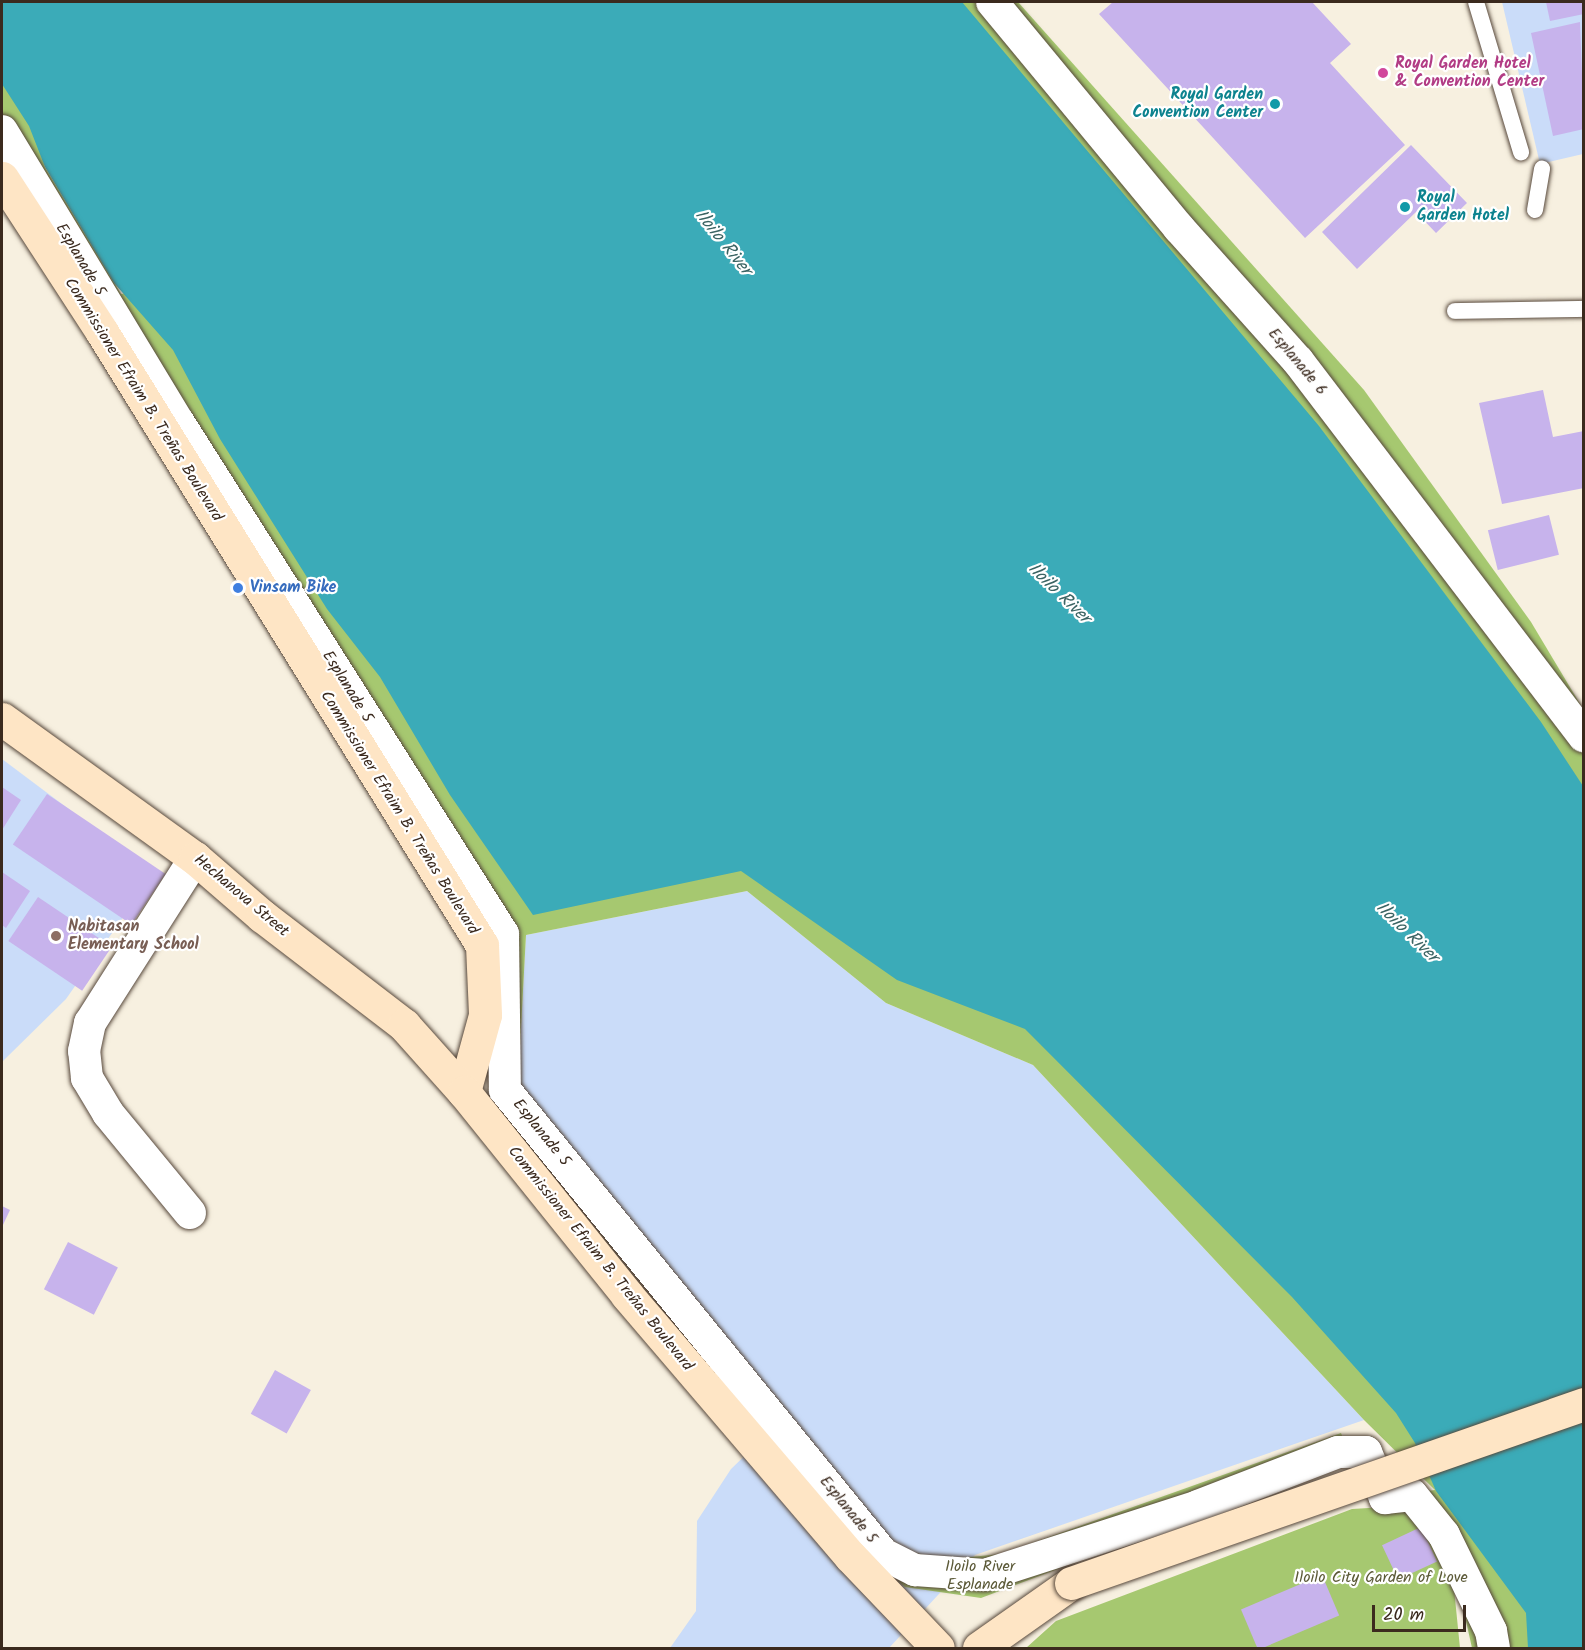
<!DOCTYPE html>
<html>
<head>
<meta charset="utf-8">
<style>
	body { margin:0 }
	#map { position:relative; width:1585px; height:1650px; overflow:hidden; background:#f7f0e0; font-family:Kalam,sans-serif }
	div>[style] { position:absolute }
	.built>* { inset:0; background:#cadcf9 }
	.green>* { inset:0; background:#a6c870 }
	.water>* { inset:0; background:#3babb8 }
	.building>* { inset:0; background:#c7b3ec; transform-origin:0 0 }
	.roads { filter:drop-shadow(0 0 2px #57483b) drop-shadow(0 0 2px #57483b) }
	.lane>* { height:16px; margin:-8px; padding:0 8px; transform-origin:8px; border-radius:8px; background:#fff }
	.street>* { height:32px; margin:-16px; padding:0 16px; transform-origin:16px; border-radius:16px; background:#fff }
	.secondary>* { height:33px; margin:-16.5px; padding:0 16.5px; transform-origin:16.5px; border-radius:16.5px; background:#fee5c5 }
	.bridges { filter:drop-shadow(0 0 2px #57483b) drop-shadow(0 0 2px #57483b) }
	.secondary-bridge>* { height:33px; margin:-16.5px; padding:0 16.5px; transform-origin:16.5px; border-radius:16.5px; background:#fee5c5 }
	.dots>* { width:16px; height:16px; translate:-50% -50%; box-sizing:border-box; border:3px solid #fff; border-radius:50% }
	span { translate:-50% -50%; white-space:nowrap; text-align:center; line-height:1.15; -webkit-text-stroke:4.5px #fff; paint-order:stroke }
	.hotel-label { font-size:16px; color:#b23c85; font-weight:700 }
	.left { translate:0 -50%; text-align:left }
	.culture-label { font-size:16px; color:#0d838f; font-weight:700 }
	.right { translate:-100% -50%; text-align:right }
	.street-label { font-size:16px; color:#3b2a1e }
	.shop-label { font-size:16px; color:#366cbe; font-weight:700 }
	.education-label { font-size:16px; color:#785e54; font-weight:700 }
	.park-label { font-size:16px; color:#5b5937 }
	.water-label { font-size:18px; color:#3b6463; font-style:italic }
	.frame { position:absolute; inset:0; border:3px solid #3b2a1e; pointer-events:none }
	.scale { position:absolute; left:1372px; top:1605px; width:94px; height:27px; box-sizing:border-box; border:3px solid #3b2a1e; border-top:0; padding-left:8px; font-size:18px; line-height:21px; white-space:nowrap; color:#3b2a1e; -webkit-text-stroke:4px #fff; paint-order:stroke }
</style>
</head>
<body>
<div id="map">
	<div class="built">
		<i style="clip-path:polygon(1502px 2px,1583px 2px,1583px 154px,1540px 164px)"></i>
		<i style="clip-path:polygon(2px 759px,154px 873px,66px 999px,2px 1062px)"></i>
		<i style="clip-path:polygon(747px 891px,886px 1003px,1033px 1065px,1364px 1420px,975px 1555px,889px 1648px,670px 1648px,696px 1611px,697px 1521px,731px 1469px,787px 1415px,518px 1084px,526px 935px)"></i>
	</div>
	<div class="green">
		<i style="clip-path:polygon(2px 2px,45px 167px,121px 294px,165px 286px,1077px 958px,1567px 1648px,1472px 1648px,1450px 1549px,1460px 1648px,1026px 1648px,1056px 1621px,1352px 1509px,1402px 1506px,1427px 1491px,1435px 1490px,1364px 1420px,1033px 1065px,886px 1003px,747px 891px,526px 935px,518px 1084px,889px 1545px,940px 1560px,1001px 1554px,1341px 1433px,1351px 1459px,981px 1598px,905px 1587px,850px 1540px,504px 1101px,497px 938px,2px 144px)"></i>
		<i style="clip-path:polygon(929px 2px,1018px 2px,1364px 390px,1531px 622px,1583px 709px,1583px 816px)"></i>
	</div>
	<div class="water">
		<i style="clip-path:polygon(2px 2px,962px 2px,1319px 426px,1541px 722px,1583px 786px,1583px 1648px,1528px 1648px,1526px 1613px,1436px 1491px,1415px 1443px,1396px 1413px,1292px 1297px,1025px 1029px,897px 980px,741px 871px,533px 915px,450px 795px,380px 677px,327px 609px,220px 439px,173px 350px,114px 283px,45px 167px,29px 126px,2px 84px)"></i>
	</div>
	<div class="building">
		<i style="clip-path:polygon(1113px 2px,1312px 2px,1351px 44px,1330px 63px,1405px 145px,1305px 238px,1099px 14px)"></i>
		<i style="clip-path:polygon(1546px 2px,1583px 2px,1584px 14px,1550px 21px)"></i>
		<i style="clip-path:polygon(1580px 22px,1584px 129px,1553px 136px,1531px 33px)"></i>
		<i style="clip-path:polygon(1411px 145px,1467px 203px,1436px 233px,1416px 212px,1357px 269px,1322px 232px)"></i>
		<i style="clip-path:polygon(1543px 390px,1553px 437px,1584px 431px,1584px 488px,1502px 504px,1479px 403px)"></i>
		<i style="left:1549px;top:515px;width:41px;height:63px;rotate:76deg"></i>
		<i style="clip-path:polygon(2px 787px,21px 800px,2px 830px)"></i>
		<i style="left:47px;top:794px;width:143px;height:61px;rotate:34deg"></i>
		<i style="clip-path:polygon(2px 872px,30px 891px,6px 928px,2px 925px)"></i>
		<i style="left:38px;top:897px;width:89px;height:53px;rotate:34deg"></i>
		<i style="clip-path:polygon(2px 1206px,10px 1210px,2px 1227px)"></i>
		<i style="left:68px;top:1242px;width:56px;height:53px;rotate:27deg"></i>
		<i style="left:275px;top:1370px;width:41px;height:50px;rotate:29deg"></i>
		<i style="left:1421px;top:1527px;width:38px;height:43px;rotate:65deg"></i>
		<i style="left:1322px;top:1575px;width:44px;height:88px;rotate:67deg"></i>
	</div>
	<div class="roads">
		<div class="lane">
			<i style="left:1476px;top:2px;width:157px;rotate:73.3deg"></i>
			<i style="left:1535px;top:210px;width:42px;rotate:-80.3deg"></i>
			<i style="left:1455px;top:311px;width:129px;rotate:-0.9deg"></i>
		</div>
		<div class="street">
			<i style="left:992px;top:2px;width:293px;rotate:50.4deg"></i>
			<i style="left:1179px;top:228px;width:178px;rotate:48.2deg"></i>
			<i style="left:1298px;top:361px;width:472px;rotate:52.7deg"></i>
			<i style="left:2px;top:131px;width:341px;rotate:58.8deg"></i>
			<i style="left:179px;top:423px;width:605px;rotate:57.62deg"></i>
			<i style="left:503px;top:934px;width:156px;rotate:89.3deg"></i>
			<i style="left:505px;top:1090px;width:598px;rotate:50.83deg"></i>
			<i style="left:883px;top:1554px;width:36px;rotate:27deg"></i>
			<i style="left:915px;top:1570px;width:70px;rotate:4.1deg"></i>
			<i style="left:985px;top:1575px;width:224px;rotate:-17.9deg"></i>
			<i style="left:1198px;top:1506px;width:150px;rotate:-21.1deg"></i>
			<i style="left:1338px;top:1452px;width:28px"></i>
			<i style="left:1366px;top:1452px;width:50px;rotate:67.6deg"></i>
			<i style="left:1385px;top:1498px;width:27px;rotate:-6deg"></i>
			<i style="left:1412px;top:1495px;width:51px;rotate:51.3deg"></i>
			<i style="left:1444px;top:1535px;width:107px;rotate:63.9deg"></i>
			<i style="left:1491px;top:1631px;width:17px;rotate:80deg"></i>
			<i style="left:190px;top:1213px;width:129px;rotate:-129.4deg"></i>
			<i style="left:108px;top:1113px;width:41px;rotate:-121deg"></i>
			<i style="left:87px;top:1078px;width:27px;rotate:-96deg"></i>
			<i style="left:84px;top:1051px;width:29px;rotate:-78deg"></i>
			<i style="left:90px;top:1023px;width:196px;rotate:-57.5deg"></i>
		</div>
		<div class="secondary">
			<i style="left:2px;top:178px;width:184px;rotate:57deg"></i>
			<i style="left:102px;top:332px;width:721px;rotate:58.21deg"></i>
			<i style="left:482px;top:945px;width:70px;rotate:87.5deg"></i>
			<i style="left:485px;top:1015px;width:80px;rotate:105.3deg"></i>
			<i style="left:2px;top:719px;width:238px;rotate:35.8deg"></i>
			<i style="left:195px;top:858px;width:89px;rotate:40.9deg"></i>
			<i style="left:262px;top:916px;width:179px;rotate:37.5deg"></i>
			<i style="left:404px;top:1025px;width:90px;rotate:48.2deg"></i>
			<i style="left:464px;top:1092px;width:260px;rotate:51.2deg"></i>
			<i style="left:627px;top:1295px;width:343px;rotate:49.5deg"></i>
			<i style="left:850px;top:1556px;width:127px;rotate:46.3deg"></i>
			<i style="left:979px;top:1648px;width:113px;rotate:-35.2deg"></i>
		</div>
	</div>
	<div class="bridges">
		<div class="secondary-bridge">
			<i style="left:1071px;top:1583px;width:543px;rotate:-19.24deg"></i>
		</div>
	</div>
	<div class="dots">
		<i style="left:1383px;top:73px;background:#d1479c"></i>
		<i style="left:1275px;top:104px;background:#0f9aa8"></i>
		<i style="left:1405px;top:207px;background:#0f9aa8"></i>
		<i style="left:238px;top:588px;background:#3f7fe0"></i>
		<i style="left:56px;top:936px;background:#8d6e63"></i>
	</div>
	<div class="hotel-label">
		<span class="left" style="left:1395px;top:73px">Royal Garden Hotel<br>&amp; Convention Center</span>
	</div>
	<div class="culture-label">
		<span class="right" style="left:1263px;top:104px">Royal Garden<br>Convention Center</span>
		<span class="left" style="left:1417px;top:207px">Royal<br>Garden Hotel</span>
	</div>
	<div class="street-label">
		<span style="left:80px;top:260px;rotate:59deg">Esplanade 5</span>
		<span style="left:1297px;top:362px;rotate:50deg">Esplanade 6</span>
		<span style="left:143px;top:400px;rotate:58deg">Commissioner Efraim B. Treñas Boulevard</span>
		<span style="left:347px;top:687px;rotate:58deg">Esplanade 5</span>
		<span style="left:399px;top:813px;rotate:58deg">Commissioner Efraim B. Treñas Boulevard</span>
		<span style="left:241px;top:896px;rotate:40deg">Hechanova Street</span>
		<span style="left:541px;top:1133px;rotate:51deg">Esplanade 5</span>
		<span style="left:600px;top:1259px;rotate:51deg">Commissioner Efraim B. Treñas Boulevard</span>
		<span style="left:848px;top:1510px;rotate:51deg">Esplanade 5</span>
	</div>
	<div class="shop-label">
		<span class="left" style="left:250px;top:588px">Vinsam Bike</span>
	</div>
	<div class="education-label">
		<span class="left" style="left:68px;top:936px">Nabitasan<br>Elementary School</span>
	</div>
	<div class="park-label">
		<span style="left:980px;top:1576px">Iloilo River<br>Esplanade</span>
		<span style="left:1381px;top:1578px">Iloilo City Garden of Love</span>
	</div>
	<div class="water-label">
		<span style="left:722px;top:243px;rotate:51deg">Iloilo River</span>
		<span style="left:1058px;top:594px;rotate:44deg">Iloilo River</span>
		<span style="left:1406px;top:933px;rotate:44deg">Iloilo River</span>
	</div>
	<div class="frame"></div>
	<div class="scale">20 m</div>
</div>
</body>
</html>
